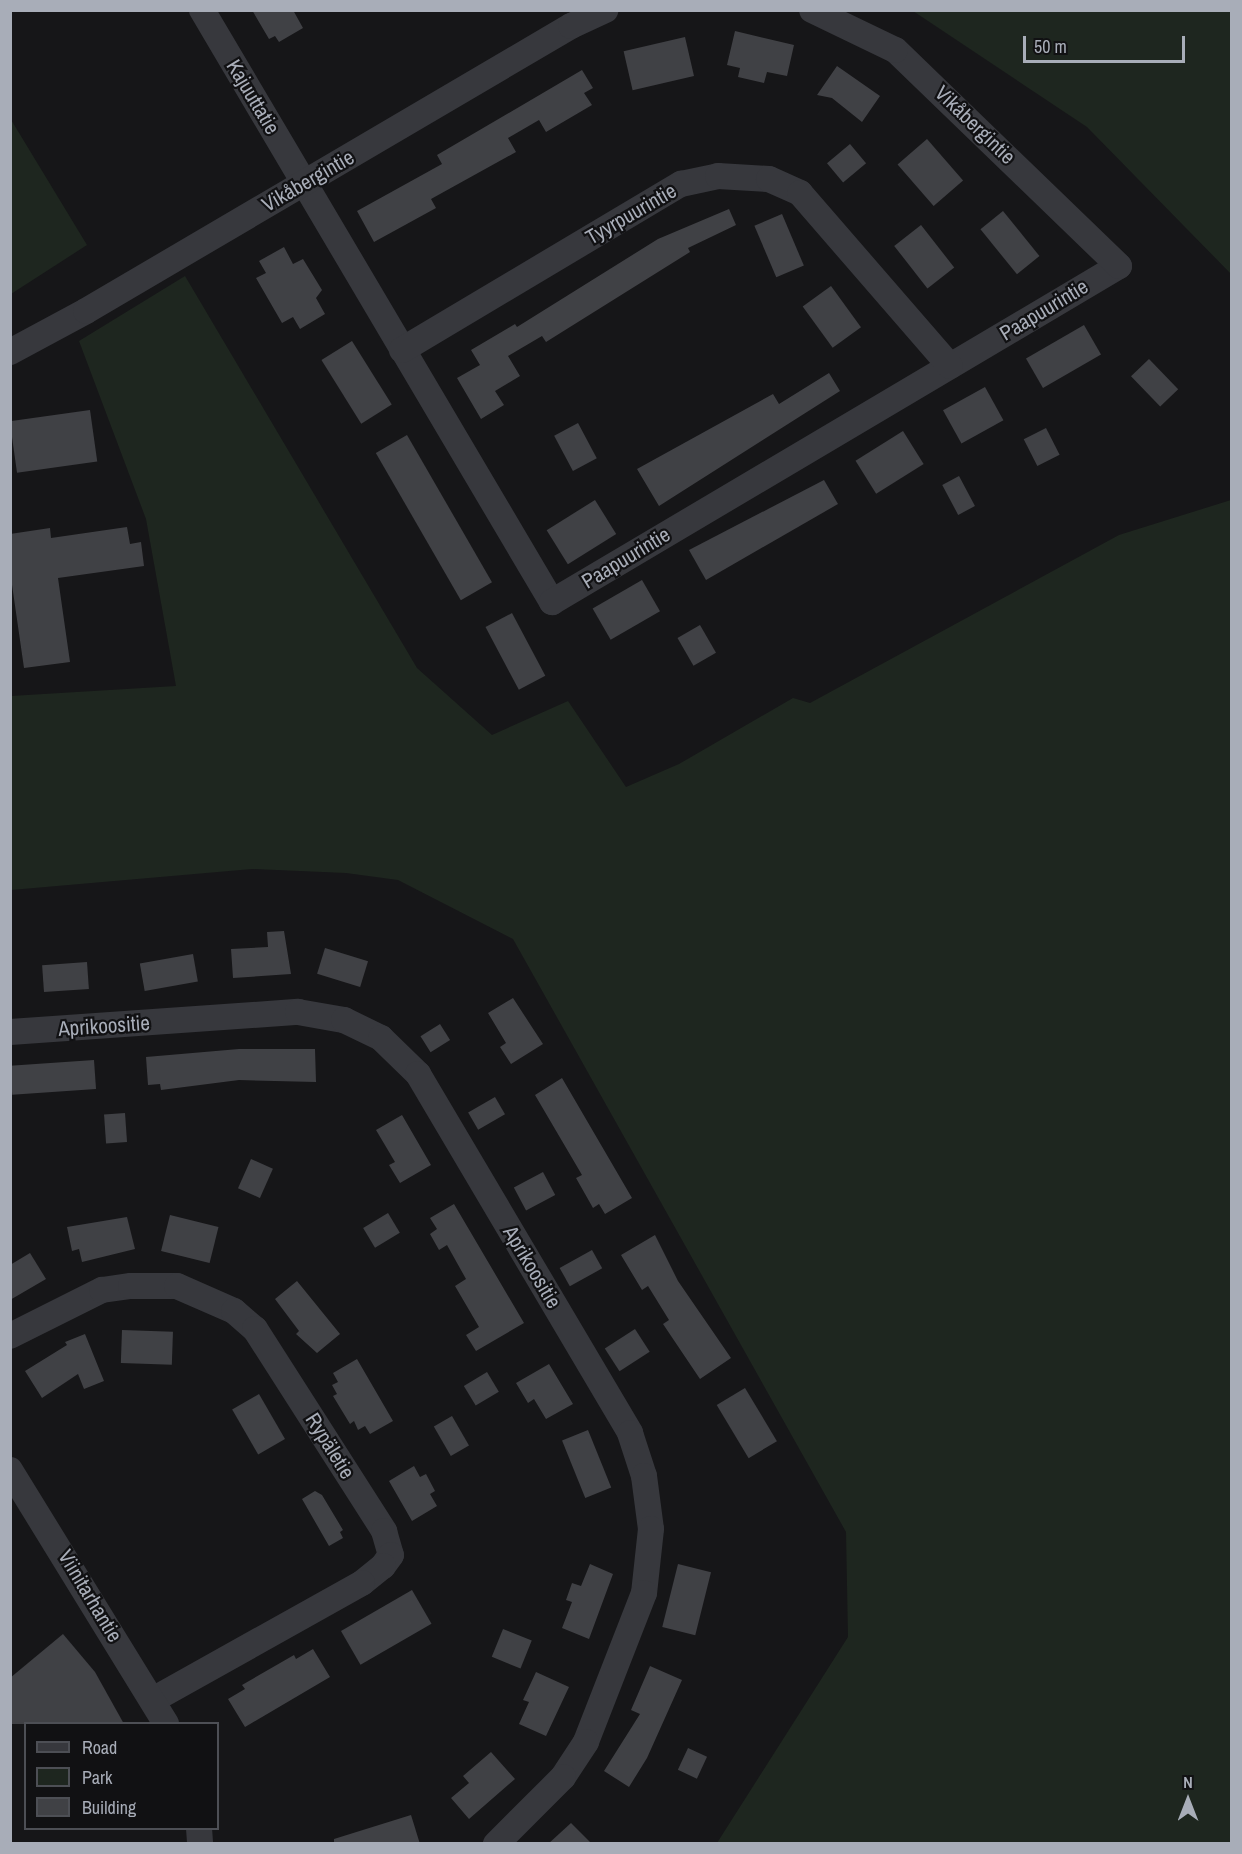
<!DOCTYPE html>
<html>
<head>
<meta charset="utf-8">
<style>
	body { margin:0 }
	#map { position:relative; width:1242px; height:1854px; overflow:hidden; background:#161618; font-family:"Archivo Narrow",sans-serif }
	div>[style] { position:absolute }
	.green>* { inset:0; background:#1e261f }
	.building>* { inset:0; background:#404145; transform-origin:0 0 }
	.minor>* { height:26px; margin:-13px; padding:0 13px; transform-origin:13px; border-radius:13px; background:#37383d }
	span { translate:-50% -50%; white-space:nowrap; text-align:center; line-height:1.15; -webkit-text-stroke:4.5px #111113; paint-order:stroke }
	.street-label { font-size:21px; color:#a8adb8 }
	.frame { position:absolute; inset:0; border:12px solid #a8adb8; pointer-events:none }
	.legend { position:absolute; left:24px; top:1722px; width:195px; height:108px; box-sizing:border-box; background:#111113; border:2px solid #4d4f55; margin:0; padding:8px 10px; list-style:none; font-size:18px; color:#a8adb8 }
	.legend li { display:flex; align-items:center; gap:12px; height:30px }
	.legend b { width:30px; border:2px solid #4d4f55 }
	.north { position:absolute; left:1158px; top:1770px; width:60px; height:60px; -webkit-text-stroke:4px #111113; paint-order:stroke; rotate:0deg; font-size:16px; font-weight:700; line-height:24px; text-align:center; color:#a8adb8 }
	.north::after { content:''; display:block; margin:auto; width:21px; height:27px; background:#a8adb8; clip-path:polygon(50% 0,100% 100%,50% 72%,0 100%) }
	.scale { position:absolute; left:1023px; top:36px; width:162px; height:27px; box-sizing:border-box; border:3px solid #a8adb8; border-top:0; padding-left:8px; font-size:18px; line-height:21px; white-space:nowrap; color:#a8adb8; -webkit-text-stroke:4px #111113; paint-order:stroke }
</style>
</head>
<body>
<div id="map">
	<div class="green">
		<i style="clip-path:polygon(913px 11px,1231px 11px,1231px 274px,1087px 127px)"></i>
		<i style="clip-path:polygon(10px 118px,87px 245px,11px 294px,10px 294px)"></i>
		<i style="clip-path:polygon(185px 276px,417px 668px,492px 735px,568px 701px,626px 787px,679px 764px,793px 698px,810px 703px,1119px 535px,1231px 500px,1231px 1843px,717px 1843px,848px 1637px,846px 1532px,513px 939px,398px 880px,346px 873px,252px 869px,11px 890px,11px 696px,176px 686px,146px 519px,79px 341px)"></i>
	</div>
	<div class="building">
		<i style="clip-path:polygon(252px 10px,293px 10px,303px 28px,279px 42px,275px 36px,269px 39px)"></i>
		<i style="clip-path:polygon(735px 31px,794px 45px,787px 76px,767px 72px,764px 83px,738px 77px,740px 68px,727px 65px)"></i>
		<i style="left:685px;top:37px;width:40px;height:63px;rotate:77deg"></i>
		<i style="clip-path:polygon(837px 66px,880px 96px,862px 122px,832px 98px,817px 95px)"></i>
		<i style="clip-path:polygon(582px 70px,593px 88px,584px 93px,592px 105px,546px 132px,539px 120px,508px 138px,516px 152px,431px 199px,436px 208px,374px 242px,357px 211px,442px 164px,437px 155px)"></i>
		<i style="left:927px;top:139px;width:55px;height:39px;rotate:49deg"></i>
		<i style="left:850px;top:144px;width:25px;height:30px;rotate:50deg"></i>
		<i style="clip-path:polygon(729px 209px,736px 225px,688px 248px,690px 252px,546px 342px,542px 336px,508px 356px,520px 376px,495px 391px,504px 405px,481px 419px,457px 378px,480px 365px,471px 350px,515px 324px,517px 327px,658px 239px)"></i>
		<i style="left:1003px;top:211px;width:58px;height:29px;rotate:51deg"></i>
		<i style="left:782px;top:214px;width:56px;height:30px;rotate:67deg"></i>
		<i style="left:921px;top:225px;width:54px;height:34px;rotate:52deg"></i>
		<i style="clip-path:polygon(284px 247px,293px 264px,303px 259px,322px 290px,316px 298px,325px 314px,300px 329px,293px 317px,282px 323px,256px 278px,266px 273px,259px 261px)"></i>
		<i style="left:831px;top:286px;width:51px;height:35px;rotate:54deg"></i>
		<i style="left:1084px;top:325px;width:34px;height:67px;rotate:60deg"></i>
		<i style="left:352px;top:341px;width:75px;height:36px;rotate:58deg"></i>
		<i style="left:1149px;top:359px;width:42px;height:25px;rotate:46deg"></i>
		<i style="clip-path:polygon(829px 373px,840px 391px,659px 506px,637px 469px,773px 394px,779px 404px)"></i>
		<i style="left:985px;top:387px;width:38px;height:48px;rotate:61deg"></i>
		<i style="left:90px;top:410px;width:52px;height:81px;rotate:82deg"></i>
		<i style="left:578px;top:423px;width:40px;height:27px;rotate:62deg"></i>
		<i style="left:1046px;top:428px;width:30px;height:25px;rotate:63deg"></i>
		<i style="left:903px;top:431px;width:39px;height:56px;rotate:58deg"></i>
		<i style="left:407px;top:435px;width:170px;height:36px;rotate:60deg"></i>
		<i style="left:959px;top:476px;width:34px;height:19px;rotate:62deg"></i>
		<i style="clip-path:polygon(824px 480px,838px 504px,706px 580px,689px 550px)"></i>
		<i style="left:595px;top:500px;width:40px;height:57px;rotate:58deg"></i>
		<i style="clip-path:polygon(127px 527px,130px 544px,141px 542px,144px 566px,58px 578px,70px 662px,24px 668px,10px 571px,10px 534px,50px 528px,51px 538px)"></i>
		<i style="left:642px;top:580px;width:36px;height:57px;rotate:60deg"></i>
		<i style="left:512px;top:613px;width:71px;height:30px;rotate:62deg"></i>
		<i style="left:700px;top:625px;width:32px;height:26px;rotate:60deg"></i>
		<i style="clip-path:polygon(284px 931px,291px 974px,233px 978px,231px 949px,268px 947px,267px 932px)"></i>
		<i style="left:325px;top:948px;width:45px;height:27px;rotate:17deg"></i>
		<i style="left:193px;top:954px;width:28px;height:54px;rotate:80deg"></i>
		<i style="left:87px;top:962px;width:27px;height:45px;rotate:86deg"></i>
		<i style="clip-path:polygon(513px 998px,543px 1044px,511px 1064px,500px 1047px,506px 1043px,488px 1013px)"></i>
		<i style="left:440px;top:1024px;width:19px;height:23px;rotate:58deg"></i>
		<i style="clip-path:polygon(239px 1049px,315px 1049px,316px 1082px,239px 1080px,161px 1090px,160px 1084px,148px 1085px,146px 1057px)"></i>
		<i style="left:94px;top:1060px;width:29px;height:84px;rotate:86deg"></i>
		<i style="clip-path:polygon(562px 1078px,632px 1198px,605px 1214px,599px 1204px,593px 1208px,576px 1178px,582px 1175px,535px 1095px)"></i>
		<i style="left:495px;top:1097px;width:20px;height:31px;rotate:60deg"></i>
		<i style="left:125px;top:1113px;width:29px;height:21px;rotate:86deg"></i>
		<i style="clip-path:polygon(402px 1115px,431px 1165px,400px 1183px,389px 1165px,395px 1162px,376px 1130px)"></i>
		<i style="left:251px;top:1159px;width:24px;height:32px;rotate:24deg"></i>
		<i style="left:543px;top:1172px;width:26px;height:33px;rotate:62deg"></i>
		<i style="clip-path:polygon(454px 1204px,524px 1323px,476px 1351px,466px 1335px,479px 1327px,455px 1286px,466px 1279px,447px 1245px,439px 1250px,430px 1234px,437px 1229px,430px 1218px)"></i>
		<i style="left:388px;top:1213px;width:23px;height:29px;rotate:59deg"></i>
		<i style="left:170px;top:1215px;width:50px;height:37px;rotate:14deg"></i>
		<i style="clip-path:polygon(127px 1217px,135px 1249px,82px 1262px,79px 1249px,72px 1251px,67px 1227px)"></i>
		<i style="clip-path:polygon(655px 1235px,678px 1281px,731px 1358px,700px 1379px,663px 1324px,669px 1320px,648px 1286px,642px 1290px,621px 1255px)"></i>
		<i style="left:592px;top:1250px;width:21px;height:37px;rotate:61deg"></i>
		<i style="clip-path:polygon(30px 1253px,46px 1279px,10px 1300px,10px 1265px)"></i>
		<i style="clip-path:polygon(297px 1281px,340px 1334px,317px 1353px,296px 1334px,299px 1331px,275px 1299px)"></i>
		<i style="left:635px;top:1329px;width:27px;height:36px;rotate:57deg"></i>
		<i style="left:122px;top:1330px;width:51px;height:33px;rotate:2deg"></i>
		<i style="clip-path:polygon(85px 1334px,104px 1381px,84px 1389px,78px 1374px,42px 1398px,25px 1371px,67px 1345px,65px 1342px)"></i>
		<i style="clip-path:polygon(357px 1359px,393px 1421px,370px 1434px,365px 1426px,358px 1430px,354px 1421px,350px 1424px,333px 1396px,337px 1394px,332px 1385px,338px 1382px,333px 1373px)"></i>
		<i style="clip-path:polygon(549px 1364px,573px 1404px,546px 1419px,534px 1399px,528px 1403px,516px 1383px)"></i>
		<i style="left:487px;top:1372px;width:23px;height:27px;rotate:59deg"></i>
		<i style="left:745px;top:1388px;width:62px;height:33px;rotate:59deg"></i>
		<i style="left:259px;top:1394px;width:52px;height:31px;rotate:60deg"></i>
		<i style="left:452px;top:1416px;width:34px;height:21px;rotate:60deg"></i>
		<i style="left:588px;top:1430px;width:62px;height:28px;rotate:68deg"></i>
		<i style="clip-path:polygon(414px 1466px,420px 1477px,426px 1474px,435px 1491px,430px 1494px,437px 1506px,412px 1521px,389px 1481px)"></i>
		<i style="clip-path:polygon(315px 1491px,322px 1495px,343px 1530px,340px 1532px,343px 1538px,329px 1546px,302px 1499px)"></i>
		<i style="clip-path:polygon(590px 1564px,613px 1574px,589px 1639px,562px 1628px,572px 1602px,566px 1600px,572px 1583px,581px 1586px)"></i>
		<i style="left:678px;top:1564px;width:34px;height:65px;rotate:14deg"></i>
		<i style="left:412px;top:1590px;width:39px;height:82px;rotate:60deg"></i>
		<i style="left:503px;top:1629px;width:31px;height:30px;rotate:22deg"></i>
		<i style="clip-path:polygon(63px 1634px,95px 1672px,124px 1724px,10px 1724px,10px 1678px)"></i>
		<i style="clip-path:polygon(313px 1649px,330px 1677px,245px 1727px,228px 1699px,245px 1689px,242px 1685px,294px 1655px,296px 1659px)"></i>
		<i style="clip-path:polygon(650px 1666px,682px 1680px,647px 1758px,629px 1787px,604px 1771px,640px 1714px,631px 1710px)"></i>
		<i style="clip-path:polygon(536px 1672px,569px 1687px,546px 1736px,519px 1724px,529px 1702px,523px 1700px)"></i>
		<i style="left:688px;top:1748px;width:21px;height:24px;rotate:25deg"></i>
		<i style="clip-path:polygon(491px 1752px,515px 1779px,469px 1819px,451px 1798px,469px 1783px,463px 1776px)"></i>
		<i style="clip-path:polygon(411px 1815px,420px 1844px,334px 1844px,334px 1839px)"></i>
		<i style="clip-path:polygon(571px 1823px,592px 1844px,548px 1844px)"></i>
	</div>
	<div class="minor">
		<i style="left:202px;top:10px;width:688px;rotate:59.41deg"></i>
		<i style="left:552px;top:602px;width:659px;rotate:-30.65deg"></i>
		<i style="left:1119px;top:266px;width:311px;rotate:-136deg"></i>
		<i style="left:895px;top:50px;width:92px;rotate:-154.3deg"></i>
		<i style="left:402px;top:350px;width:325px;rotate:-30.8deg"></i>
		<i style="left:681px;top:184px;width:38px;rotate:-12deg"></i>
		<i style="left:718px;top:176px;width:51px;rotate:3.4deg"></i>
		<i style="left:769px;top:179px;width:34px;rotate:24deg"></i>
		<i style="left:800px;top:193px;width:229px;rotate:49.1deg"></i>
		<i style="left:10px;top:352px;width:86px;rotate:-28.3deg"></i>
		<i style="left:86px;top:311px;width:563px;rotate:-30.44deg"></i>
		<i style="left:571px;top:26px;width:38px;rotate:-25deg"></i>
		<i style="left:10px;top:1032px;width:289px;rotate:-4deg"></i>
		<i style="left:298px;top:1012px;width:47px;rotate:9.9deg"></i>
		<i style="left:344px;top:1020px;width:41px;rotate:25.9deg"></i>
		<i style="left:381px;top:1038px;width:52px;rotate:44.2deg"></i>
		<i style="left:418px;top:1074px;width:417px;rotate:59.4deg"></i>
		<i style="left:630px;top:1433px;width:45px;rotate:72deg"></i>
		<i style="left:644px;top:1476px;width:53px;rotate:82.5deg"></i>
		<i style="left:651px;top:1529px;width:64px;rotate:96.2deg"></i>
		<i style="left:644px;top:1593px;width:160px;rotate:111.3deg"></i>
		<i style="left:586px;top:1742px;width:42px;rotate:123.3deg"></i>
		<i style="left:563px;top:1777px;width:95px;rotate:135deg"></i>
		<i style="left:10px;top:1336px;width:103px;rotate:-26.6deg"></i>
		<i style="left:102px;top:1290px;width:29px;rotate:-8deg"></i>
		<i style="left:131px;top:1286px;width:46px"></i>
		<i style="left:177px;top:1286px;width:62px;rotate:23.7deg"></i>
		<i style="left:234px;top:1311px;width:28px;rotate:41deg"></i>
		<i style="left:255px;top:1329px;width:240px;rotate:57.4deg"></i>
		<i style="left:384px;top:1531px;width:25px;rotate:74deg"></i>
		<i style="left:391px;top:1555px;width:14px;rotate:126deg"></i>
		<i style="left:383px;top:1566px;width:27px;rotate:141deg"></i>
		<i style="left:362px;top:1583px;width:240px;rotate:150.8deg"></i>
		<i style="left:10px;top:1470px;width:298px;rotate:58.4deg"></i>
		<i style="left:199px;top:1828px;width:16px;rotate:86deg"></i>
	</div>
	<div class="street-label">
		<span style="left:253px;top:97px;rotate:59deg">Kajuuttatie</span>
		<span style="left:975px;top:125px;rotate:44deg">Vikåbergintie</span>
		<span style="left:308px;top:181px;rotate:-30deg">Vikåbergintie</span>
		<span style="left:631px;top:214px;rotate:-30deg">Tyyrpuurintie</span>
		<span style="left:1044px;top:310px;rotate:-31deg">Paapuurintie</span>
		<span style="left:626px;top:558px;rotate:-31deg">Paapuurintie</span>
		<span style="left:104px;top:1026px;rotate:-4deg">Aprikoositie</span>
		<span style="left:532px;top:1267px;rotate:59deg">Aprikoositie</span>
		<span style="left:330px;top:1446px;rotate:58deg">Rypäletie</span>
		<span style="left:90px;top:1596px;rotate:59deg">Viinitarhantie</span>
	</div>
	<div class="frame"></div>
	<ul class="legend">
	<li><b style="height:8px;background:#37383d"></b>Road</li>
	<li><b style="height:16px;background:#1e261f"></b>Park</li>
	<li><b style="height:16px;background:#404145"></b>Building</li>
	</ul>
	<div class="north">N</div>
	<div class="scale">50 m</div>
</div>
</body>
</html>
